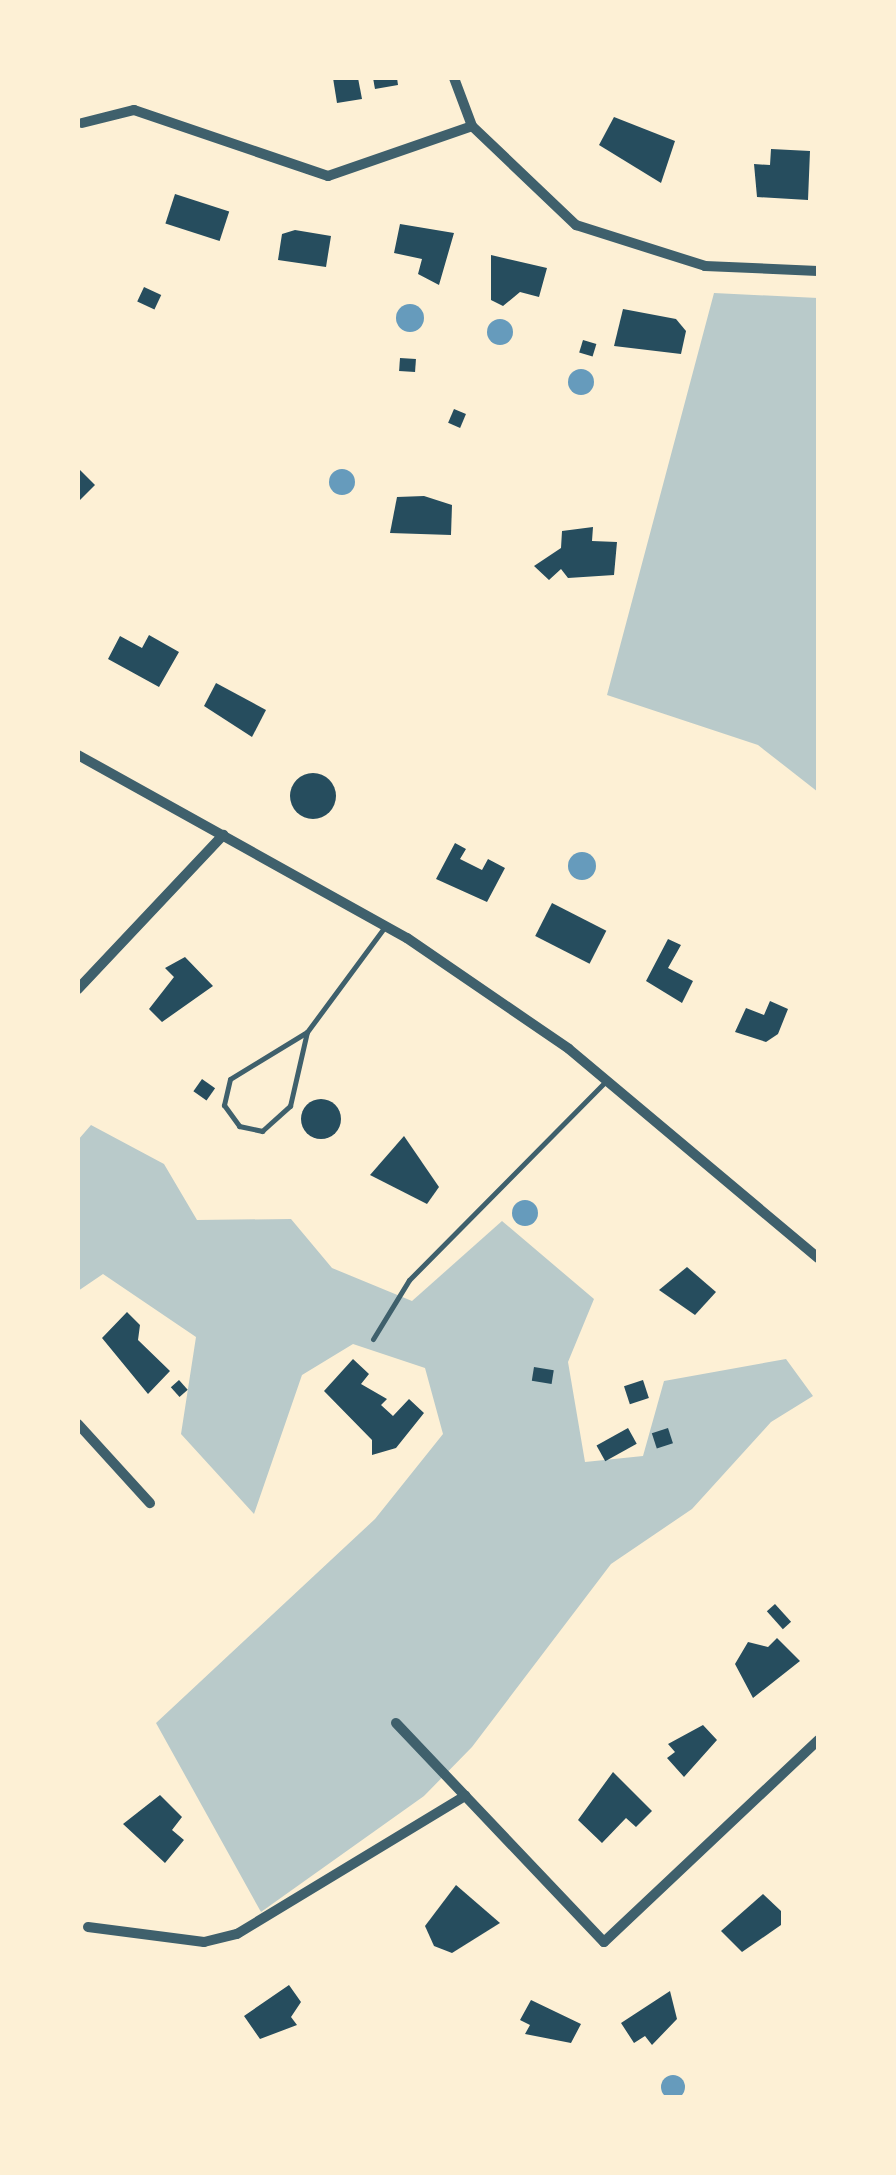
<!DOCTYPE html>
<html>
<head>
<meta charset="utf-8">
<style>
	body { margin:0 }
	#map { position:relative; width:896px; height:2175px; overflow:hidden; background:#fdf0d5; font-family:"PT Sans",sans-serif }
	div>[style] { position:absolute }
	.green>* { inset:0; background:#b9caca }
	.water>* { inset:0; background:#669bbc }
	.round { border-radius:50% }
	.building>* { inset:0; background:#264d5e; transform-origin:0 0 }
	.service>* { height:5px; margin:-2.5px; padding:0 2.5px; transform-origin:2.5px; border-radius:2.5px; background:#3f606c }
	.minor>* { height:10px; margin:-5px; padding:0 5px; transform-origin:5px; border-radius:5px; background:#3f606c }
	span { translate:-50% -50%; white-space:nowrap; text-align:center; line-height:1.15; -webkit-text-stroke:10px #fdf0d5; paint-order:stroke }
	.frame { position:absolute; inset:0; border:80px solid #fdf0d5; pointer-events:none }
</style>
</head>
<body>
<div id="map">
	<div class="green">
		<i style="clip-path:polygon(714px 293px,818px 298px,818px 792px,758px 745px,607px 695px)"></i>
		<i style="clip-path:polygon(91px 1125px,164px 1164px,197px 1220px,291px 1219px,332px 1268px,412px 1301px,502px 1221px,594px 1299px,568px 1362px,585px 1462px,643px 1456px,664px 1381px,786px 1359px,813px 1396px,771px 1422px,692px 1509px,611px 1564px,472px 1747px,424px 1796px,261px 1912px,156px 1723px,375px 1519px,443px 1434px,425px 1368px,353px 1344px,302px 1375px,254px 1514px,181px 1434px,196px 1337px,103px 1274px,78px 1291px,78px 1140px)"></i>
	</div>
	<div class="water">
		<i class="round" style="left:396px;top:304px;width:28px;height:28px"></i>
		<i class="round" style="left:487px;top:319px;width:26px;height:26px"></i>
		<i class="round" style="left:568px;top:369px;width:26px;height:26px"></i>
		<i class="round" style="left:329px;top:469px;width:26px;height:26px"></i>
		<i class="round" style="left:568px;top:852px;width:28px;height:28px"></i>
		<i class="round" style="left:512px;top:1200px;width:26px;height:26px"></i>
		<i class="round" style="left:661px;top:2075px;width:24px;height:24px"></i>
	</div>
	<div class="building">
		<i style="clip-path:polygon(333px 78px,358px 78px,362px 99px,337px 103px)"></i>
		<i style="clip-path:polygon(373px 78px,397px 78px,398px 85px,375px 89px)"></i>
		<i style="clip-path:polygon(614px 117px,675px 141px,661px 183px,599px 145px)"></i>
		<i style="clip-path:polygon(771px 149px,810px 151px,808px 200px,757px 197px,754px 164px,770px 165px)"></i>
		<i style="left:175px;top:194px;width:57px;height:31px;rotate:18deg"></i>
		<i style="clip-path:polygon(400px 224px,454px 233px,439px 285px,418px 274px,422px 259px,394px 253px)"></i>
		<i style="clip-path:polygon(295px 230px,331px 236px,326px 267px,278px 260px,282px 234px)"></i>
		<i style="clip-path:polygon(491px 255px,547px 268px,539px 297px,520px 292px,503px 306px,491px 300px)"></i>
		<i style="left:144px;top:287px;width:19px;height:16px;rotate:25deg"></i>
		<i style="clip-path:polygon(623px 309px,676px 319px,686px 331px,681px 354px,614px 346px)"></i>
		<i style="left:583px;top:340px;width:14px;height:13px;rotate:17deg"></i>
		<i style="left:400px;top:358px;width:16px;height:13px;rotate:4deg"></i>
		<i style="left:454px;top:409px;width:13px;height:15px;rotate:23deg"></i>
		<i style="clip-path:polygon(78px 468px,95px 485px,78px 502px)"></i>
		<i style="clip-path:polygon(424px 496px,452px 505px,451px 535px,390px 533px,397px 497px)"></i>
		<i style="clip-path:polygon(593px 527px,592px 541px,617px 542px,614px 575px,568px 578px,561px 569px,549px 580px,534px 566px,561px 548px,562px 531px)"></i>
		<i style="clip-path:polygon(149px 635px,179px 652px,159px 687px,108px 659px,120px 636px,142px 648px)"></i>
		<i style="clip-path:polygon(216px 683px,266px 710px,252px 737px,204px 706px)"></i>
		<i class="round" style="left:290px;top:773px;width:46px;height:46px"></i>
		<i style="clip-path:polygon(455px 843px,466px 849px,460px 859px,482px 870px,488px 859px,505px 868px,487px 902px,436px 879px)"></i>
		<i style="left:552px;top:903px;width:61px;height:37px;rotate:27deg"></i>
		<i style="clip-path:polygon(668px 939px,681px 945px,668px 968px,693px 981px,682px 1003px,646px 981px)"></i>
		<i style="clip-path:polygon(185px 957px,213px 986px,162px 1022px,149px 1009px,174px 977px,165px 968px)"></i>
		<i style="clip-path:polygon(770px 1001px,788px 1009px,778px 1034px,766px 1042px,735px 1032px,746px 1008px,764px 1015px)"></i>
		<i style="left:202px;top:1079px;width:16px;height:15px;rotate:35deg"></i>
		<i class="round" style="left:301px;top:1099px;width:40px;height:40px"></i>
		<i style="clip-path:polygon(404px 1136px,439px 1187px,427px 1204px,370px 1175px)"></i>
		<i style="clip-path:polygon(687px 1267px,716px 1292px,695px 1315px,659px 1290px)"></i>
		<i style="clip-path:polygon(127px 1312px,140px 1325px,138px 1340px,170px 1371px,148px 1394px,102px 1338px)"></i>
		<i style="clip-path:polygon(353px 1359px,369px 1374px,361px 1384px,387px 1399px,381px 1405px,393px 1416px,409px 1399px,424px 1413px,396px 1448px,372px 1455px,372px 1440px,324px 1391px)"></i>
		<i style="left:534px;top:1367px;width:20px;height:14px;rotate:9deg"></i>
		<i style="left:179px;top:1380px;width:13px;height:11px;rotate:48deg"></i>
		<i style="left:643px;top:1380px;width:19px;height:20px;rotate:72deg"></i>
		<i style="left:628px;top:1428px;width:18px;height:36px;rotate:61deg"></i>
		<i style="left:668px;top:1428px;width:16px;height:17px;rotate:72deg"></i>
		<i style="left:775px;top:1604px;width:24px;height:11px;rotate:48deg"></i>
		<i style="clip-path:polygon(777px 1638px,800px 1661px,753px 1698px,735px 1664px,748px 1642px,768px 1647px)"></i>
		<i style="clip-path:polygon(703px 1725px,717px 1740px,684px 1777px,667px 1758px,675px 1752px,668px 1744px)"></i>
		<i style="clip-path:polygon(613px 1772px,652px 1811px,636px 1827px,626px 1818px,602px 1843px,578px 1820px)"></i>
		<i style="clip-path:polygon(160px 1795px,182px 1817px,172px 1830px,184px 1840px,165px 1863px,123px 1824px)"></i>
		<i style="clip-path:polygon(456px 1885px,500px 1923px,452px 1953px,434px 1946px,425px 1926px)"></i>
		<i style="clip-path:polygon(763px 1894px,781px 1911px,781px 1925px,742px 1952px,721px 1931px)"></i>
		<i style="clip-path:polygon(289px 1985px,301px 2002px,291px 2017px,297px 2025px,260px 2039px,244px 2016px)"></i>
		<i style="clip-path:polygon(670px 1991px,677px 2019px,652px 2045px,645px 2036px,634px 2043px,621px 2023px)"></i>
		<i style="clip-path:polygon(531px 2000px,581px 2024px,571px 2043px,525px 2034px,530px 2025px,520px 2020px)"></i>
	</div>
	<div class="service">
		<i style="left:307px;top:1032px;width:90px;rotate:148.6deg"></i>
		<i style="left:230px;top:1079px;width:27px;rotate:103deg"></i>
		<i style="left:224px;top:1105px;width:26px;rotate:54deg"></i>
		<i style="left:239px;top:1126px;width:24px;rotate:12deg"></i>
		<i style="left:262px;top:1131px;width:38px;rotate:-42deg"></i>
		<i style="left:290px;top:1106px;width:76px;rotate:-77.1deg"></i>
		<i style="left:307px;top:1032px;width:129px;rotate:-53.5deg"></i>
		<i style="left:373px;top:1339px;width:69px;rotate:-58.6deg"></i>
		<i style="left:409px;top:1280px;width:280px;rotate:-45.3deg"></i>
	</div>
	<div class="minor">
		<i style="left:454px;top:78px;width:51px;rotate:69.4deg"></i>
		<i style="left:472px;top:126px;width:144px;rotate:43.6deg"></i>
		<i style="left:576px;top:225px;width:135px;rotate:17.6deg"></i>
		<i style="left:705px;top:266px;width:113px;rotate:2.5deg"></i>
		<i style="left:82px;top:123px;width:54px;rotate:-14deg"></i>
		<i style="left:134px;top:110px;width:205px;rotate:18.8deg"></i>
		<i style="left:328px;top:176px;width:152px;rotate:-19.1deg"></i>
		<i style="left:78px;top:755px;width:376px;rotate:29.1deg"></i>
		<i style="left:407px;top:938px;width:196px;rotate:34.4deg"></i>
		<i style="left:569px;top:1049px;width:325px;rotate:40deg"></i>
		<i style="left:78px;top:989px;width:212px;rotate:-46.7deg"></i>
		<i style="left:78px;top:1424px;width:107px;rotate:47.7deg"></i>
		<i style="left:396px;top:1723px;width:302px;rotate:46.5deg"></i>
		<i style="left:604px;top:1942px;width:294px;rotate:-43.3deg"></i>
		<i style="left:88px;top:1927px;width:117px;rotate:7.4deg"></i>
		<i style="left:204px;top:1942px;width:34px;rotate:-14deg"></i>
		<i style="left:237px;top:1934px;width:267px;rotate:-31.2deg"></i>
	</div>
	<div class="frame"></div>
</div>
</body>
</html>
